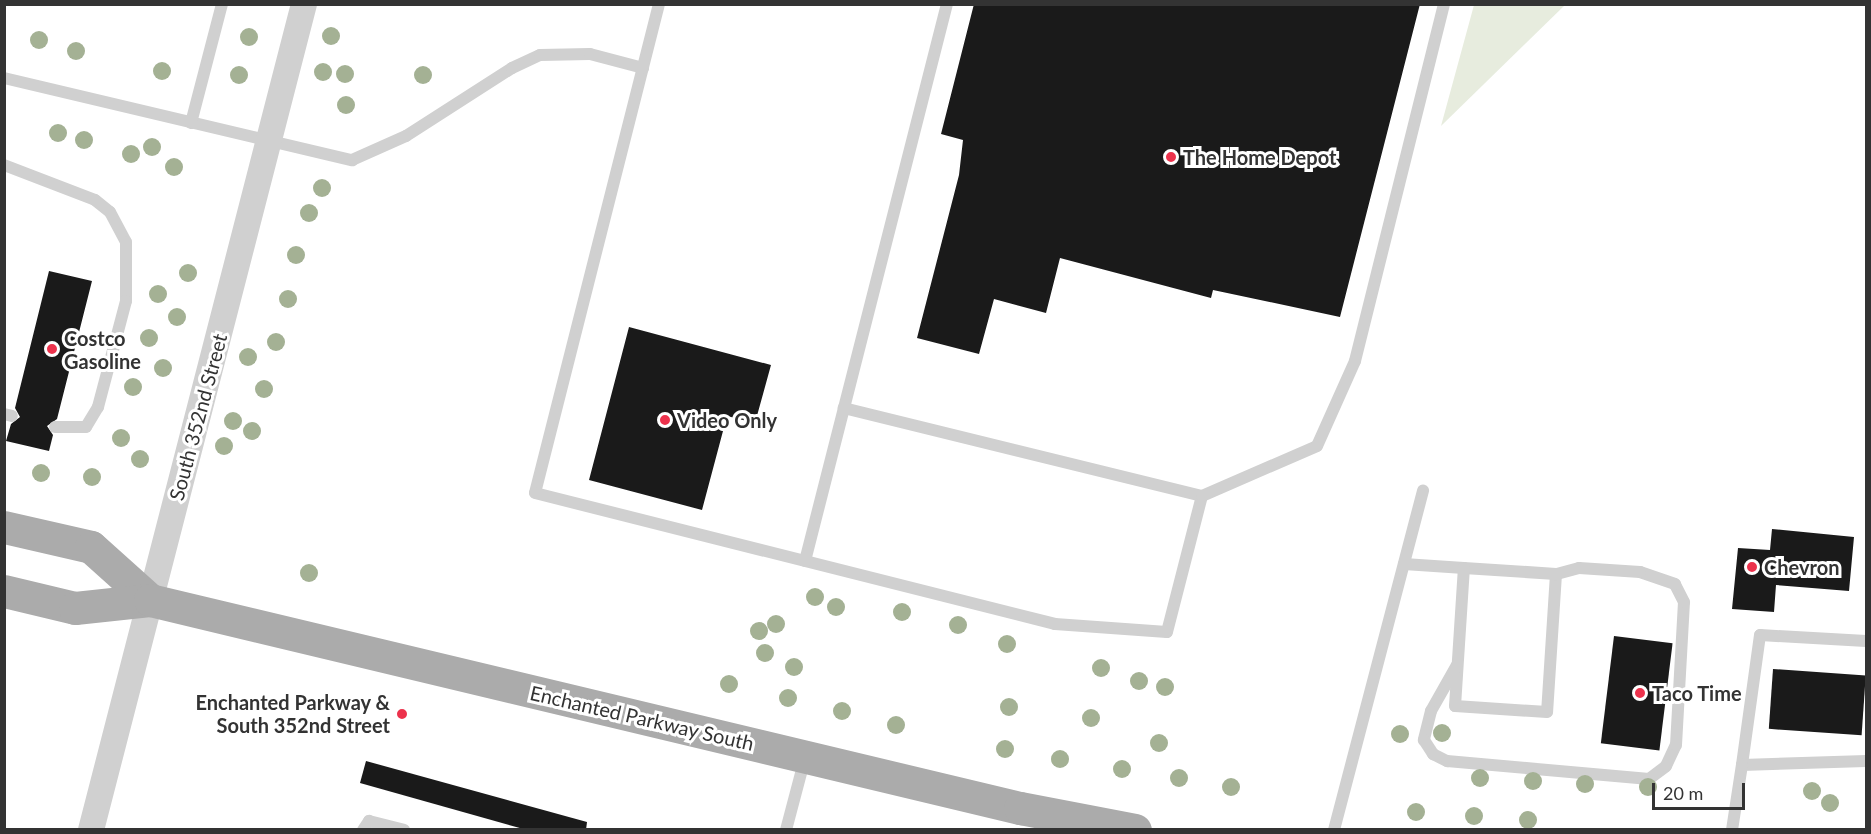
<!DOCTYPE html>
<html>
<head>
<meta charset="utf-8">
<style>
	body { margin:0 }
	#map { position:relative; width:1871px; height:834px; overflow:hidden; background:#fff; font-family:Lato,sans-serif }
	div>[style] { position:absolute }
	.green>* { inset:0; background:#e7ecde }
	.building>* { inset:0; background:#1a1a1a; transform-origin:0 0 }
	.service>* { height:12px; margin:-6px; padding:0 6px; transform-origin:6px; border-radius:6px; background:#d0d0d0 }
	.minor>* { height:26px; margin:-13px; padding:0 13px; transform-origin:13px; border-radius:13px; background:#d0d0d0 }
	.primary>* { height:33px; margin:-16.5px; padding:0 16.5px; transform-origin:16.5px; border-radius:16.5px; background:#ababab }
	.trees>* { width:18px; height:18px; margin:-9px; border-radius:50%; background:#a4b194 }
	.dots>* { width:16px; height:16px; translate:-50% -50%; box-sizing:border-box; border:3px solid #fff; border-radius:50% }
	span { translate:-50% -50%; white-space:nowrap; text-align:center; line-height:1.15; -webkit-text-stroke:6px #fff; paint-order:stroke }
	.poi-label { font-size:20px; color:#333; font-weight:700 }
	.left { translate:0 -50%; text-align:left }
	.right { translate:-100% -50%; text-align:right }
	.street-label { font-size:20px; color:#333 }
	.frame { position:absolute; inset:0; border:6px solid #333; pointer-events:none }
	.scale { position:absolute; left:1652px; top:783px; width:93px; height:27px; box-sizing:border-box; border:3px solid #333; border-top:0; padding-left:8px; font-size:18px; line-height:21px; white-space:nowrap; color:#333; -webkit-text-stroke:4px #fff; paint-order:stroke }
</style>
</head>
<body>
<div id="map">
	<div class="green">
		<i style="clip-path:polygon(1474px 5px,1565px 5px,1441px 126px)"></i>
	</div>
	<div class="building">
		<i style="clip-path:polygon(974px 4px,1420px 4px,1340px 317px,1213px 290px,1211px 298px,1060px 258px,1046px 313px,994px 299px,979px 354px,917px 338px,959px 175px,963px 140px,941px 134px)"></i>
		<i style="clip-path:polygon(49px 271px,92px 281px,57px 419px,47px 426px,53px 435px,49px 451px,6px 441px,11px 424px,20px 417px,15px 408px)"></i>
		<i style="clip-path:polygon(629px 327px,771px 365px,755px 423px,727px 416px,702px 510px,589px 480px)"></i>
		<i style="clip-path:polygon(1772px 529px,1854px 537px,1849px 591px,1776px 585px,1774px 612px,1732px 609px,1738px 548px,1770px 550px)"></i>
		<i style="left:1614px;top:636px;width:59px;height:108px;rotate:7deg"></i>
		<i style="left:1773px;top:669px;width:93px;height:60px;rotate:4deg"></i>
		<i style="clip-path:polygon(366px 761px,587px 822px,586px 830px,527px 830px,360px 783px)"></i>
	</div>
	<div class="service">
		<i style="left:659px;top:4px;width:504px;rotate:104.23deg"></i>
		<i style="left:535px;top:493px;width:536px;rotate:14.14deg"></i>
		<i style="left:1055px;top:624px;width:112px;rotate:4.1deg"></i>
		<i style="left:1167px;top:632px;width:140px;rotate:-75.6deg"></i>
		<i style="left:1202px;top:496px;width:369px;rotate:-166.2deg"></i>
		<i style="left:4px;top:78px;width:358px;rotate:13.3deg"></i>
		<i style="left:352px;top:160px;width:59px;rotate:-24deg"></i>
		<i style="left:406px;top:136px;width:126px;rotate:-32.7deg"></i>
		<i style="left:512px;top:68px;width:31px;rotate:-25deg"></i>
		<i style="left:540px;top:55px;width:50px;rotate:-1.1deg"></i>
		<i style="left:590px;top:54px;width:55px;rotate:14.8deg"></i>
		<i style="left:191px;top:123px;width:123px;rotate:-75.4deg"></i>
		<i style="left:4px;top:165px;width:97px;rotate:21deg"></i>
		<i style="left:95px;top:200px;width:19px;rotate:39deg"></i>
		<i style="left:110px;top:212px;width:34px;rotate:62deg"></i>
		<i style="left:126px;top:242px;width:59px;rotate:90deg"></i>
		<i style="left:126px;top:301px;width:110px;rotate:104.8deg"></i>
		<i style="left:98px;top:407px;width:23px;rotate:121deg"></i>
		<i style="left:86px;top:427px;width:31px;rotate:180deg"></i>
		<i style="left:4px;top:414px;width:8px;rotate:14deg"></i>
		<i style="left:1202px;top:496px;width:125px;rotate:-23.5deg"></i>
		<i style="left:1317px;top:446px;width:93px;rotate:-65.9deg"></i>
		<i style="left:1355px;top:361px;width:368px;rotate:-76deg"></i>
		<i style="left:805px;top:561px;width:575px;rotate:-75.7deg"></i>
		<i style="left:1404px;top:564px;width:60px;rotate:3.8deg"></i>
		<i style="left:1464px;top:568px;width:92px;rotate:3.7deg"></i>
		<i style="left:1556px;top:574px;width:138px;rotate:93.7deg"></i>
		<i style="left:1547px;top:712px;width:92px;rotate:-176.3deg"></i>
		<i style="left:1455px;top:706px;width:138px;rotate:-86.3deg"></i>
		<i style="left:1866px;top:641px;width:106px;rotate:-176.8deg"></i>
		<i style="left:1760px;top:635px;width:131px;rotate:97.9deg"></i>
		<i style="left:1742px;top:765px;width:124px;rotate:-1.8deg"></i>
		<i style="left:1457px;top:665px;width:53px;rotate:119.5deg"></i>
		<i style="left:1431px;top:711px;width:30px;rotate:104deg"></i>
		<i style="left:1424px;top:740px;width:17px;rotate:57deg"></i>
		<i style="left:1433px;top:754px;width:16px;rotate:27deg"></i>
		<i style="left:1447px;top:761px;width:203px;rotate:5.1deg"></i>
		<i style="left:1649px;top:779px;width:21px;rotate:-37deg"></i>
		<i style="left:1666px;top:766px;width:23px;rotate:-65deg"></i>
		<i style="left:1676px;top:745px;width:143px;rotate:-86.8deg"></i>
		<i style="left:1684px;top:602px;width:20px;rotate:-117deg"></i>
		<i style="left:1675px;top:584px;width:37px;rotate:-161deg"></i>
		<i style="left:1640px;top:572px;width:61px;rotate:-176.2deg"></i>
		<i style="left:1579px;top:568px;width:24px;rotate:165deg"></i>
		<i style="left:363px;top:830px;width:11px;rotate:-56deg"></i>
		<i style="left:369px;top:821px;width:36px;rotate:14deg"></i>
		<i style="left:786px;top:830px;width:74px;rotate:-75.2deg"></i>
		<i style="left:1334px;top:830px;width:351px;rotate:-75.3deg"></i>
		<i style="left:1732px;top:830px;width:66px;rotate:-81.3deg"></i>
	</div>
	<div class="minor">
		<i style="left:91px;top:830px;width:853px;rotate:-75.54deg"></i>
	</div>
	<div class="primary">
		<i style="left:4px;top:527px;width:89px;rotate:12.9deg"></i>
		<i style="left:91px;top:547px;width:79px;rotate:41.9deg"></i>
		<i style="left:4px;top:591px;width:73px;rotate:13.5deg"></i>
		<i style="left:75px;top:608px;width:75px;rotate:-6.1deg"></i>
		<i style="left:150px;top:600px;width:895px;rotate:13.45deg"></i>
		<i style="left:1020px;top:808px;width:117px;rotate:10.8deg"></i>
	</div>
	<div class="trees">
		<i style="left:331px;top:36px"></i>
		<i style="left:249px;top:37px"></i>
		<i style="left:39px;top:40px"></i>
		<i style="left:76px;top:51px"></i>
		<i style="left:162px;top:71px"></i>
		<i style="left:323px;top:72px"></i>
		<i style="left:345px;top:74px"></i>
		<i style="left:239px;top:75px"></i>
		<i style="left:423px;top:75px"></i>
		<i style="left:346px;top:105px"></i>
		<i style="left:58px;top:133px"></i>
		<i style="left:84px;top:140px"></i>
		<i style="left:152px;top:147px"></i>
		<i style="left:131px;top:154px"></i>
		<i style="left:174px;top:167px"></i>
		<i style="left:322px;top:188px"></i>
		<i style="left:309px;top:213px"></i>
		<i style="left:296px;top:255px"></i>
		<i style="left:188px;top:273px"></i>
		<i style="left:158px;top:294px"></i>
		<i style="left:288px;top:299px"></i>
		<i style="left:177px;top:317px"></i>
		<i style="left:149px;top:338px"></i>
		<i style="left:276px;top:342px"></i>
		<i style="left:248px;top:357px"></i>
		<i style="left:163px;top:368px"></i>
		<i style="left:133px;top:387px"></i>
		<i style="left:264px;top:389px"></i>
		<i style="left:233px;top:421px"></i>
		<i style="left:252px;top:431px"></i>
		<i style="left:121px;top:438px"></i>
		<i style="left:224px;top:446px"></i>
		<i style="left:140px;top:459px"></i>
		<i style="left:41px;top:473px"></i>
		<i style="left:92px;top:477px"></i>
		<i style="left:309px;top:573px"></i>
		<i style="left:815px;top:597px"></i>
		<i style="left:836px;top:607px"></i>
		<i style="left:902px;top:612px"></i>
		<i style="left:776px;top:624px"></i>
		<i style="left:958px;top:625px"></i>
		<i style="left:759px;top:631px"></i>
		<i style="left:1007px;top:644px"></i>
		<i style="left:765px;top:653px"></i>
		<i style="left:794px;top:667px"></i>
		<i style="left:1101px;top:668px"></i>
		<i style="left:1139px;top:681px"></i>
		<i style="left:729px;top:684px"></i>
		<i style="left:1165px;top:687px"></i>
		<i style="left:788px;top:698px"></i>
		<i style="left:1009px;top:707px"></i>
		<i style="left:842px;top:711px"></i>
		<i style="left:1091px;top:718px"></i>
		<i style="left:896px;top:725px"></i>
		<i style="left:1442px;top:733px"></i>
		<i style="left:1400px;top:734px"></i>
		<i style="left:1159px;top:743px"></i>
		<i style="left:1005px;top:749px"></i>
		<i style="left:1060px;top:759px"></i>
		<i style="left:1122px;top:769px"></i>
		<i style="left:1179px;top:778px"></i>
		<i style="left:1480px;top:778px"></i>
		<i style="left:1533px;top:781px"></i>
		<i style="left:1585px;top:784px"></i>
		<i style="left:1231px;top:787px"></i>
		<i style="left:1648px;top:787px"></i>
		<i style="left:1812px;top:791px"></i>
		<i style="left:1830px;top:803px"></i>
		<i style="left:1416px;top:812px"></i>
		<i style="left:1474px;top:816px"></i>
		<i style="left:1528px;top:820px"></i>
	</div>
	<div class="dots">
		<i style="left:1171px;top:157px;background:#ec324c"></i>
		<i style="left:52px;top:349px;background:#ec324c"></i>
		<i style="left:665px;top:420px;background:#ec324c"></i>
		<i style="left:1752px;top:567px;background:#ec324c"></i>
		<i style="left:1640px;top:693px;background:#ec324c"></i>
		<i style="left:402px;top:714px;background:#ec324c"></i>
	</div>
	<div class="poi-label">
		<span class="left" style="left:1183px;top:157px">The Home Depot</span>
		<span class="left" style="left:64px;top:350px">Costco<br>Gasoline</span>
		<span class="left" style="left:677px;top:420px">Video Only</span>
		<span class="left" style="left:1764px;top:567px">Chevron</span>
		<span class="left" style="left:1652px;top:693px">Taco Time</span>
		<span class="right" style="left:390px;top:714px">Enchanted Parkway &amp;<br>South 352nd Street</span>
	</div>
	<div class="street-label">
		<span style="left:198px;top:417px;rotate:-75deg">South 352nd Street</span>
		<span style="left:642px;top:718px;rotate:13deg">Enchanted Parkway South</span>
	</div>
	<div class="frame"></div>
	<div class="scale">20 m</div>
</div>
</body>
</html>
